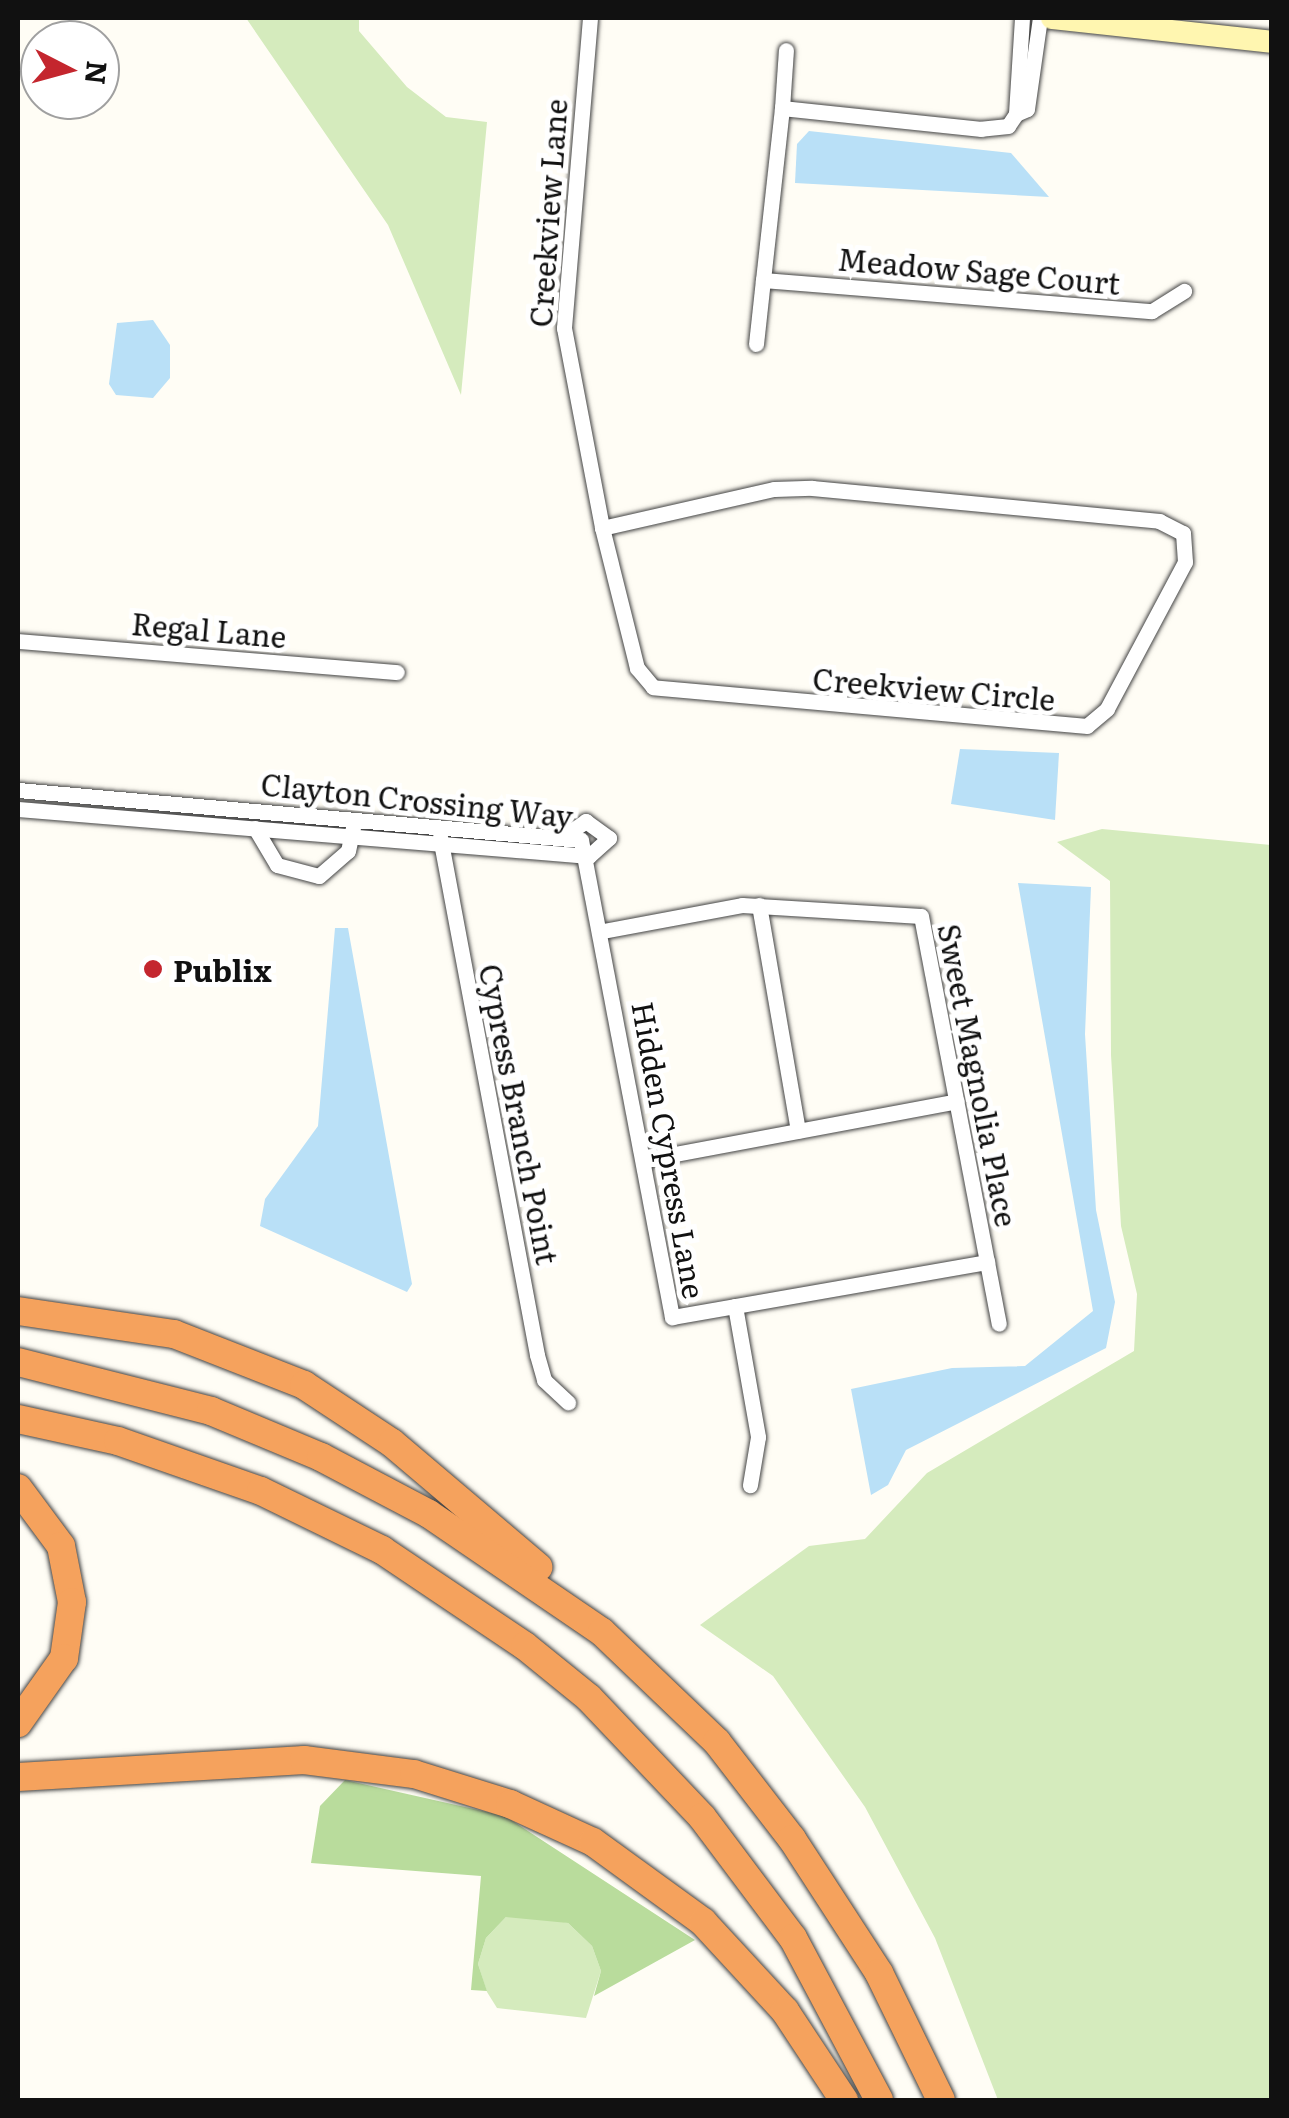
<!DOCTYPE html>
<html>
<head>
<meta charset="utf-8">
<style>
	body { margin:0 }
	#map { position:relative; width:1289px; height:2118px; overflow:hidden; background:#fffdf5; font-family:Literata,serif }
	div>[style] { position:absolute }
	.green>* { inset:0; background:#d5ebbd }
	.forest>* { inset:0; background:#b9dc9c }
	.water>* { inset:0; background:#b9e0f7 }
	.roads { filter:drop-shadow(0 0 2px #444) drop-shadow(0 0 2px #444) }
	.minor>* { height:15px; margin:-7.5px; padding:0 7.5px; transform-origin:7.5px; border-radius:7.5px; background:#fff }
	.secondary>* { height:22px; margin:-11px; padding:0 11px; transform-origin:11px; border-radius:11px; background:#fff6b0 }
	.motorway>* { height:28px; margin:-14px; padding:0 14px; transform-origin:14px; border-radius:14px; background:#f5a25d }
	.dots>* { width:28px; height:28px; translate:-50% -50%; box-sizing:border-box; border:5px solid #fff; border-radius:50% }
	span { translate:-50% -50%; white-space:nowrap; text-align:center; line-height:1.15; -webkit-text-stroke:10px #fff; paint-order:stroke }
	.street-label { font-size:30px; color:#111 }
	.poi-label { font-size:30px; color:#111; font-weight:700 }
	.left { translate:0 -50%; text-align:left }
	.frame { position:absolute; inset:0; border:20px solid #111; pointer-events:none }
	.north { position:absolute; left:20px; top:20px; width:100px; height:100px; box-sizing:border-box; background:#fff; border:2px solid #a0a0a0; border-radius:50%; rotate:96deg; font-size:28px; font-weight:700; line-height:40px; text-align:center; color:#111 }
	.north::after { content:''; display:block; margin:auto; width:35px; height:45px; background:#c4262e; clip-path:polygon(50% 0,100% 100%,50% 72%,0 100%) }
</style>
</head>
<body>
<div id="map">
	<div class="green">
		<i style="clip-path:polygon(246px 18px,359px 18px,359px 31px,407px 87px,446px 117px,487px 122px,461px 395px,388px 225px)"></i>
		<i style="clip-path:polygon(1102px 829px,1271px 845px,1271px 2100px,998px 2100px,935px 1938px,865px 1807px,773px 1676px,700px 1625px,809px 1546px,865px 1539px,927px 1473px,1134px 1351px,1137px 1294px,1121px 1226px,1111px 1055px,1110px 881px,1057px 842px)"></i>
		<i style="clip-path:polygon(530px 1914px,568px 1923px,592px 1946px,601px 1971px,586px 2018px,497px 2008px,487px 1992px,478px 1964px,486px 1938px,506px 1917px)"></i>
	</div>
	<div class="forest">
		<i style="clip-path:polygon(345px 1780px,505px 1816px,695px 1940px,594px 1996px,601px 1971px,592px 1946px,568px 1923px,506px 1917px,486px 1938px,478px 1964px,487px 1991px,471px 1990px,481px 1876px,311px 1863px,320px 1806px)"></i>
	</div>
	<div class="water">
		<i style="clip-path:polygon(809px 131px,1011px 153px,1049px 197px,795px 183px,797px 144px)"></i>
		<i style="clip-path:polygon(153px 320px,170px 345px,170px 378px,153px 398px,116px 395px,109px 384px,117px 323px)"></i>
		<i style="clip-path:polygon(960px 749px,1059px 753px,1055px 820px,951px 804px)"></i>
		<i style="clip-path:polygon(1018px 883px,1091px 887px,1085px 1034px,1096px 1210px,1115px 1302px,1106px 1348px,906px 1450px,888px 1485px,871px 1495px,851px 1389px,952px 1368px,1025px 1366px,1093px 1311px)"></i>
		<i style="clip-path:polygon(335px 928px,348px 928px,412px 1284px,407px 1292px,260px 1226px,265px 1199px,318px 1126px)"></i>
	</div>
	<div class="roads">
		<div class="minor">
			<i style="left:590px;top:18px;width:311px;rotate:94.8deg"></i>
			<i style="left:564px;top:328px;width:204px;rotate:79.2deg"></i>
			<i style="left:1022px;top:18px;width:96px;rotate:93.6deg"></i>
			<i style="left:1016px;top:114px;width:12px;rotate:-24deg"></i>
			<i style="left:1027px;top:109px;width:92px;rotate:-81.9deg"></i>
			<i style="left:782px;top:108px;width:58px;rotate:-86.1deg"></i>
			<i style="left:1016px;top:114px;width:14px;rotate:124deg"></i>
			<i style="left:1008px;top:126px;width:27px;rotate:174deg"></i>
			<i style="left:981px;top:129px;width:200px;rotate:-174deg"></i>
			<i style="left:782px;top:108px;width:173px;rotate:96.3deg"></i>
			<i style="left:763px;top:280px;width:390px;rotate:4.6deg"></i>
			<i style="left:1152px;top:311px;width:38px;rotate:-32deg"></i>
			<i style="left:756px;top:344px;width:64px;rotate:-83.8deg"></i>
			<i style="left:812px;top:488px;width:349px;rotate:5.4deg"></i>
			<i style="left:1159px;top:521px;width:27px;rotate:27deg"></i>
			<i style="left:1183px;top:533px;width:29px;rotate:86deg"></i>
			<i style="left:1185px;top:562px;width:166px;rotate:118deg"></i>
			<i style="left:1107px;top:709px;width:26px;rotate:140deg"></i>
			<i style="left:1087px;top:726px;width:436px;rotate:-174.9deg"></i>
			<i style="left:653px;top:687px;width:25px;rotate:-130deg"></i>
			<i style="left:637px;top:668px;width:144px;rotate:-104deg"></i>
			<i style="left:602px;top:528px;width:176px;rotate:-12.8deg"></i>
			<i style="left:774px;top:489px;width:38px;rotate:-2deg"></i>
			<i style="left:18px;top:641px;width:380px;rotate:4.7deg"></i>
			<i style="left:18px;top:790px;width:565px;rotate:5.08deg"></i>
			<i style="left:581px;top:840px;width:486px;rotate:79.2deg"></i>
			<i style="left:672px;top:1317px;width:320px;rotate:-9.9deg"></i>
			<i style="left:18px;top:809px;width:573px;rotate:4.71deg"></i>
			<i style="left:589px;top:856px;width:27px;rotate:-42deg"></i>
			<i style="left:609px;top:838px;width:29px;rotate:-144deg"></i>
			<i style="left:586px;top:821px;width:27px;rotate:146deg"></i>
			<i style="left:255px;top:828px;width:43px;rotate:59.3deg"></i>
			<i style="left:277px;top:865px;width:43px;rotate:14.7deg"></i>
			<i style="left:319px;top:876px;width:38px;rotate:-41deg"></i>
			<i style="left:348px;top:851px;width:25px;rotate:-78deg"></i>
			<i style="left:440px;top:837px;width:527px;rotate:79.39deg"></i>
			<i style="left:537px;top:1355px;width:26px;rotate:74deg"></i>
			<i style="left:544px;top:1380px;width:33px;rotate:43deg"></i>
			<i style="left:759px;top:905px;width:229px;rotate:80.2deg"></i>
			<i style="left:603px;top:931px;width:141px;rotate:-10.6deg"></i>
			<i style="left:742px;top:905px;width:179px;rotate:3.5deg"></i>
			<i style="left:921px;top:916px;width:415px;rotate:79.2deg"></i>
			<i style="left:643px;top:1160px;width:319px;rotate:-10.6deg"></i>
			<i style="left:735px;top:1306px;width:133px;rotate:80deg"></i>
			<i style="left:758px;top:1437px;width:49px;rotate:99.5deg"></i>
		</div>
		<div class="secondary">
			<i style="left:1052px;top:18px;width:221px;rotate:6.2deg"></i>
		</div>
		<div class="motorway">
			<i style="left:18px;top:1311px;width:158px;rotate:8.4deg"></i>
			<i style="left:174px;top:1334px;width:140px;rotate:21.4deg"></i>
			<i style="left:304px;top:1385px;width:105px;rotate:33.4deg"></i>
			<i style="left:392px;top:1443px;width:192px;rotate:40.3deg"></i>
			<i style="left:18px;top:1362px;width:199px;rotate:14.2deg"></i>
			<i style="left:211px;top:1411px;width:119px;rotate:22.7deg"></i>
			<i style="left:321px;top:1457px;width:122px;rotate:27.8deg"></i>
			<i style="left:429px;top:1514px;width:209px;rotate:34.3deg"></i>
			<i style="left:602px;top:1632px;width:159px;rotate:43.7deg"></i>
			<i style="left:717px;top:1742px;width:123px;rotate:52.3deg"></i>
			<i style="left:792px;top:1839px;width:160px;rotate:57deg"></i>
			<i style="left:879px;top:1973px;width:141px;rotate:64deg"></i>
			<i style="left:18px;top:1419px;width:102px;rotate:12.4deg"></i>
			<i style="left:118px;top:1441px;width:151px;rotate:19.3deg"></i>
			<i style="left:261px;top:1491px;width:135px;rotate:26deg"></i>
			<i style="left:382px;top:1550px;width:172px;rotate:33.9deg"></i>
			<i style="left:525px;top:1646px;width:82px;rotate:39.1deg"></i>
			<i style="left:589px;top:1698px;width:164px;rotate:46.5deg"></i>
			<i style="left:702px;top:1817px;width:151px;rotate:53.1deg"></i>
			<i style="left:793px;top:1938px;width:183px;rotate:62deg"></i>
			<i style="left:18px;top:1488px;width:72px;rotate:53.4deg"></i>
			<i style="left:61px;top:1546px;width:57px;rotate:78.9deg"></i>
			<i style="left:72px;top:1602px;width:57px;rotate:98.1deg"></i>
			<i style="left:64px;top:1658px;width:80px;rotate:125.3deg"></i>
			<i style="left:18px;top:1777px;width:287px;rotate:-3.4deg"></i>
			<i style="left:304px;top:1760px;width:111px;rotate:7.3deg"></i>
			<i style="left:414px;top:1774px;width:101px;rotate:17.4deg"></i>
			<i style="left:510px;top:1804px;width:91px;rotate:24.6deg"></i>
			<i style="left:593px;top:1842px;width:136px;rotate:36deg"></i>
			<i style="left:703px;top:1922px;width:121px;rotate:47.3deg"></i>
			<i style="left:785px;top:2011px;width:107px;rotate:56.5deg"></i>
		</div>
	</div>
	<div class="dots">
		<i style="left:153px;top:969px;background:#c4262e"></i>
	</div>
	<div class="street-label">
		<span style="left:547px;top:213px;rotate:-86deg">Creekview Lane</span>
		<span style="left:979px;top:270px;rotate:5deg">Meadow Sage Court</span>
		<span style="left:209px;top:629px;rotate:5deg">Regal Lane</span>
		<span style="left:934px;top:688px;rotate:5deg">Creekview Circle</span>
		<span style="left:417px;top:799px;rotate:6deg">Clayton Crossing Way</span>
		<span style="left:979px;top:1075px;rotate:79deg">Sweet Magnolia Place</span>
		<span style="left:520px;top:1114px;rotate:79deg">Cypress Branch Point</span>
		<span style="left:670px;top:1150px;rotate:80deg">Hidden Cypress Lane</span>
	</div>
	<div class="poi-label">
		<span class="left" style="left:173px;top:969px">Publix</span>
	</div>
	<div class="frame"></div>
	<div class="north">N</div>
</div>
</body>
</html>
